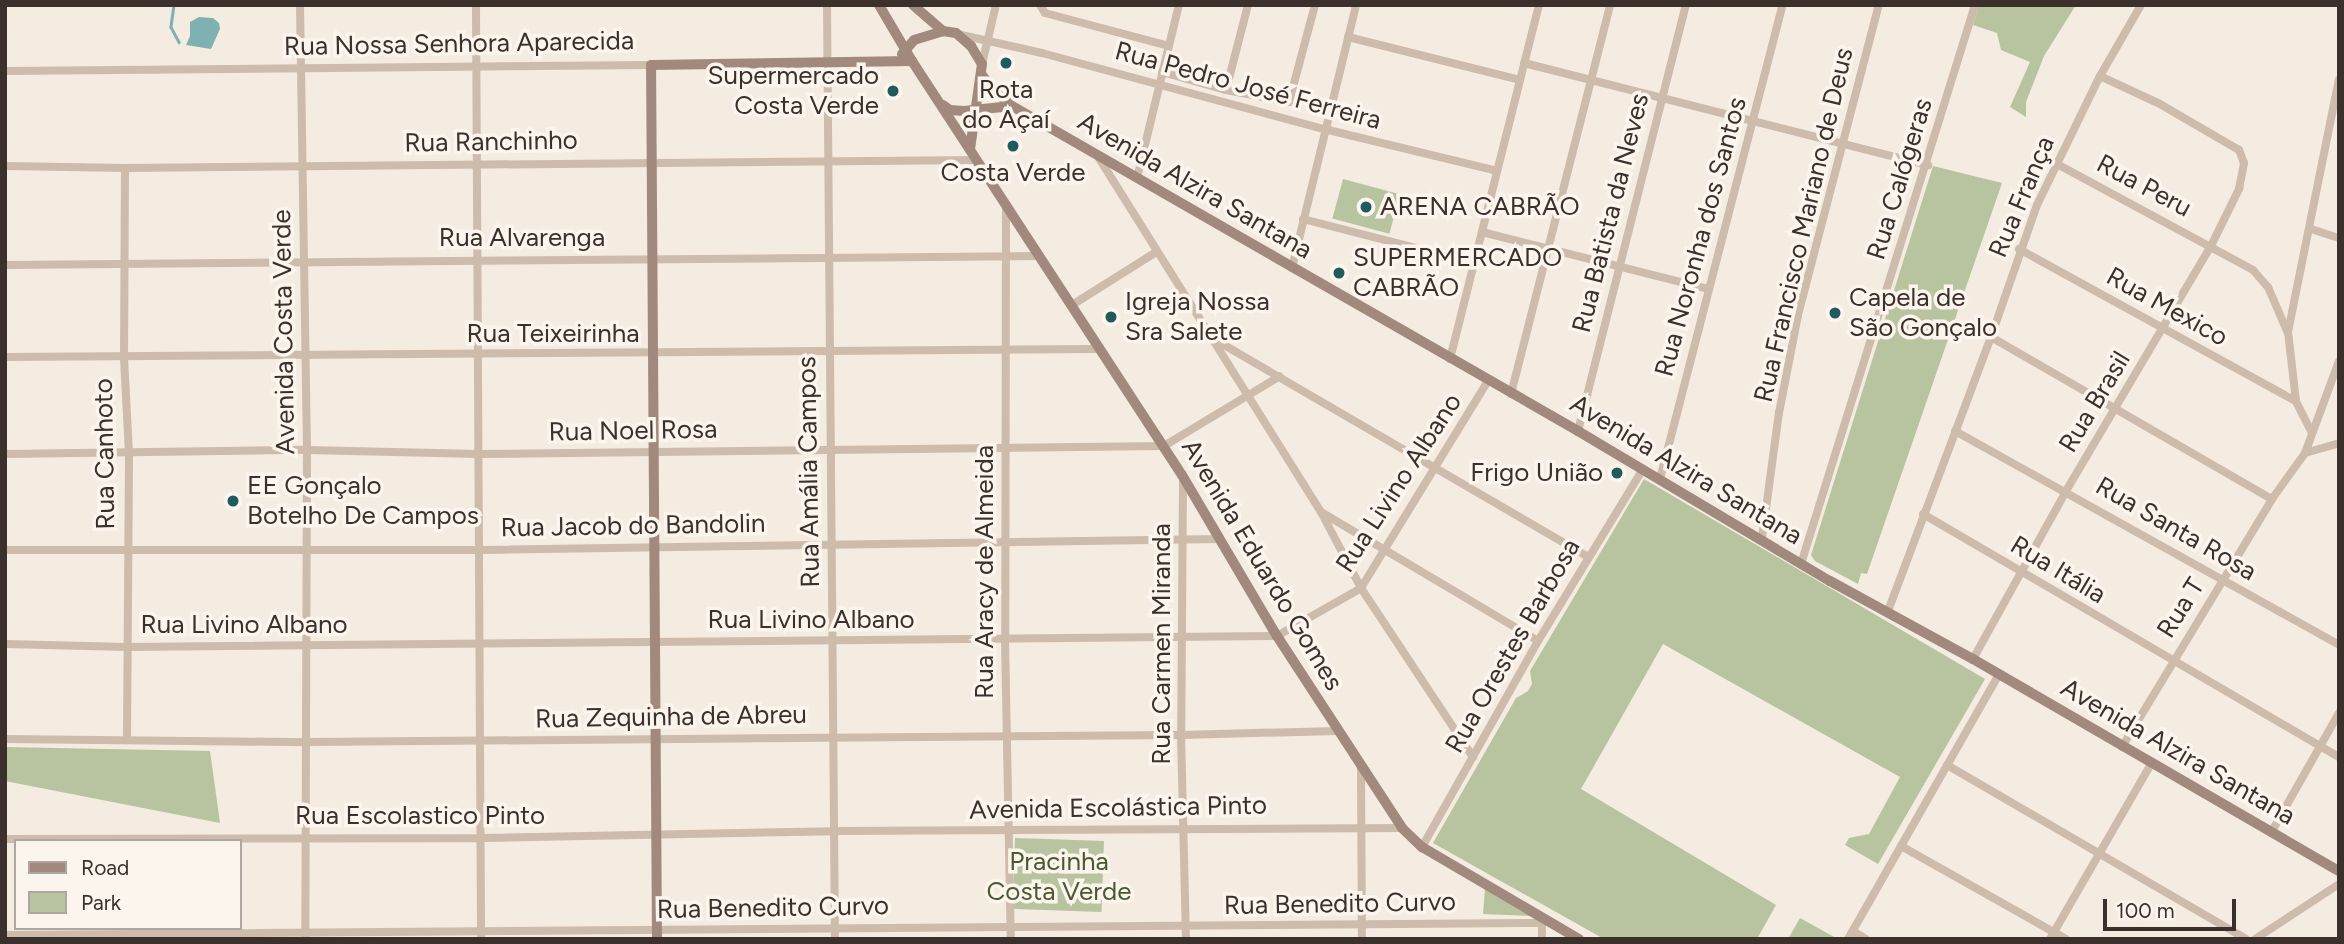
<!DOCTYPE html>
<html>
<head>
<meta charset="utf-8">
<style>
	body { margin:0 }
	#map { position:relative; width:2344px; height:944px; overflow:hidden; background:#f4ebe1; font-family:Figtree,sans-serif }
	div>[style] { position:absolute }
	.green>* { inset:0; background:#b8c4a0; transform-origin:0 0 }
	.water>* { inset:0; background:#7fb0b2 }
	.stream>* { height:2.5px; margin:-1.25px; padding:0 1.25px; transform-origin:1.25px; border-radius:1.25px; background:#7fb0b2 }
	.street>* { height:8px; margin:-4px; padding:0 4px; transform-origin:4px; border-radius:4px; background:#cdbbac }
	.secondary>* { height:10px; margin:-5px; padding:0 5px; transform-origin:5px; border-radius:5px; background:#a18a7d }
	.dots>* { width:19px; height:19px; translate:-50% -50%; box-sizing:border-box; border:4px solid #fbf5ee; border-radius:50% }
	span { translate:-50% -50%; white-space:nowrap; text-align:center; line-height:1.15; -webkit-text-stroke:7px #fbf5ee; paint-order:stroke }
	.street-label { font-size:26px; color:#3b302b }
	.poi-label { font-size:26px; color:#3b302b }
	.right { translate:-100% -50%; text-align:right }
	.left { translate:0 -50%; text-align:left }
	.park-label { font-size:26px; color:#4a5a2e }
	.frame { position:absolute; inset:0; border:7px solid #3b302b; pointer-events:none }
	.legend { position:absolute; left:14px; top:839px; width:228px; height:91px; box-sizing:border-box; background:#fbf5ee; border:2px solid #aea6a0; margin:0; padding:9px 12px; list-style:none; font-size:21px; color:#3b302b }
	.legend li { display:flex; align-items:center; gap:14px; height:35px }
	.legend b { width:35px; border:2px solid #aea6a0 }
	.scale { position:absolute; left:2103px; top:899px; width:133px; height:32px; box-sizing:border-box; border:4px solid #3b302b; border-top:0; padding-left:9px; font-size:21px; line-height:24px; white-space:nowrap; color:#3b302b; -webkit-text-stroke:5px #fbf5ee; paint-order:stroke }
</style>
</head>
<body>
<div id="map">
	<div class="green">
		<i style="clip-path:polygon(1979px 5px,2076px 5px,2044px 56px,2026px 102px,2026px 117px,2010px 107px,2030px 62px,2001px 50px,1997px 33px,1973px 25px)"></i>
		<i style="clip-path:polygon(1933px 166px,2002px 183px,1867px 574px,1861px 573px,1858px 584px,1815px 561px,1811px 555px)"></i>
		<i style="left:1343px;top:179px;width:59px;height:41px;rotate:15deg"></i>
		<i style="clip-path:polygon(1644px 479px,1985px 679px,1878px 864px,1845px 845px,1849px 838px,1869px 834px,1900px 777px,1663px 644px,1581px 789px,1776px 905px,1757px 939px,1604px 939px,1433px 843px,1516px 698px,1528px 691px,1532px 684px,1530px 671px)"></i>
		<i style="clip-path:polygon(5px 747px,210px 751px,220px 823px,5px 781px)"></i>
		<i style="left:1104px;top:841px;width:71px;height:89px;rotate:92deg"></i>
		<i style="clip-path:polygon(1485px 889px,1532px 916px,1483px 914px)"></i>
		<i style="clip-path:polygon(1800px 918px,1836px 938px,1836px 939px,1788px 939px)"></i>
	</div>
	<div class="water">
		<i style="clip-path:polygon(199px 17px,213px 18px,219px 23px,220px 29px,211px 49px,186px 45px,190px 36px,190px 22px)"></i>
	</div>
	<div class="stream">
		<i style="left:174px;top:5px;width:22px;rotate:98deg"></i>
		<i style="left:171px;top:27px;width:17px;rotate:62deg"></i>
	</div>
	<div class="street">
		<i style="left:300px;top:5px;width:445px;rotate:89.1deg"></i>
		<i style="left:307px;top:450px;width:489px;rotate:90.2deg"></i>
		<i style="left:476px;top:5px;width:934px;rotate:89.69deg"></i>
		<i style="left:827px;top:5px;width:934px;rotate:89.51deg"></i>
		<i style="left:1040px;top:5px;width:9px;rotate:58deg"></i>
		<i style="left:1045px;top:13px;width:128px;rotate:14.9deg"></i>
		<i style="left:957px;top:34px;width:87px;rotate:12.6deg"></i>
		<i style="left:1042px;top:53px;width:292px;rotate:15.1deg"></i>
		<i style="left:1324px;top:129px;width:178px;rotate:13.6deg"></i>
		<i style="left:1348px;top:37px;width:177px;rotate:14deg"></i>
		<i style="left:1524px;top:63px;width:417px;rotate:14.2deg"></i>
		<i style="left:982px;top:64px;width:61px;rotate:-76.7deg"></i>
		<i style="left:5px;top:71px;width:646px;rotate:-0.53deg"></i>
		<i style="left:1162px;top:72px;width:66px;rotate:15.7deg"></i>
		<i style="left:1226px;top:90px;width:64px;rotate:10.8deg"></i>
		<i style="left:1289px;top:102px;width:100px;rotate:-75deg"></i>
		<i style="left:1226px;top:90px;width:88px;rotate:-75.5deg"></i>
		<i style="left:1097px;top:155px;width:421px;rotate:57.9deg"></i>
		<i style="left:1321px;top:512px;width:86px;rotate:62.2deg"></i>
		<i style="left:1361px;top:588px;width:203px;rotate:56.5deg"></i>
		<i style="left:2057px;top:164px;width:223px;rotate:28.4deg"></i>
		<i style="left:2253px;top:270px;width:23px;rotate:49deg"></i>
		<i style="left:2268px;top:287px;width:48px;rotate:66.6deg"></i>
		<i style="left:5px;top:166px;width:120px;rotate:1deg"></i>
		<i style="left:125px;top:168px;width:852px;rotate:-0.54deg"></i>
		<i style="left:125px;top:168px;width:190px;rotate:90.3deg"></i>
		<i style="left:124px;top:358px;width:97px;rotate:87deg"></i>
		<i style="left:129px;top:455px;width:284px;rotate:90.4deg"></i>
		<i style="left:1137px;top:178px;width:178px;rotate:-76.4deg"></i>
		<i style="left:1006px;top:207px;width:432px;rotate:90.1deg"></i>
		<i style="left:1005px;top:639px;width:300px;rotate:88.9deg"></i>
		<i style="left:1303px;top:219px;width:177px;rotate:14.4deg"></i>
		<i style="left:2311px;top:229px;width:29px;rotate:18deg"></i>
		<i style="left:1482px;top:232px;width:234px;rotate:14.1deg"></i>
		<i style="left:2019px;top:249px;width:316px;rotate:28.8deg"></i>
		<i style="left:5px;top:265px;width:1034px;rotate:-0.5deg"></i>
		<i style="left:1292px;top:268px;width:271px;rotate:-76.3deg"></i>
		<i style="left:1072px;top:305px;width:99px;rotate:-32.2deg"></i>
		<i style="left:1991px;top:337px;width:324px;rotate:30deg"></i>
		<i style="left:1212px;top:338px;width:435px;rotate:30.2deg"></i>
		<i style="left:5px;top:357px;width:1095px;rotate:-0.42deg"></i>
		<i style="left:1450px;top:359px;width:365px;rotate:-75.9deg"></i>
		<i style="left:1511px;top:394px;width:401px;rotate:-75.7deg"></i>
		<i style="left:1578px;top:431px;width:439px;rotate:-75.8deg"></i>
		<i style="left:1955px;top:431px;width:440px;rotate:29.1deg"></i>
		<i style="left:2312px;top:433px;width:36px;rotate:-117deg"></i>
		<i style="left:2296px;top:401px;width:69px;rotate:-96.6deg"></i>
		<i style="left:2288px;top:332px;width:257px;rotate:-78.6deg"></i>
		<i style="left:2305px;top:453px;width:35px;rotate:-16deg"></i>
		<i style="left:5px;top:454px;width:302px;rotate:-0.8deg"></i>
		<i style="left:307px;top:450px;width:172px;rotate:1.3deg"></i>
		<i style="left:479px;top:454px;width:685px;rotate:-0.67deg"></i>
		<i style="left:1164px;top:446px;width:135px;rotate:-31.1deg"></i>
		<i style="left:1183px;top:478px;width:257px;rotate:90.4deg"></i>
		<i style="left:1181px;top:735px;width:204px;rotate:88.6deg"></i>
		<i style="left:1660px;top:479px;width:490px;rotate:-75.5deg"></i>
		<i style="left:1321px;top:512px;width:252px;rotate:30.7deg"></i>
		<i style="left:1923px;top:514px;width:482px;rotate:30.3deg"></i>
		<i style="left:1762px;top:538px;width:126px;rotate:-82.3deg"></i>
		<i style="left:1779px;top:413px;width:100px;rotate:-79deg"></i>
		<i style="left:1798px;top:315px;width:320px;rotate:-75.4deg"></i>
		<i style="left:5px;top:550px;width:475px"></i>
		<i style="left:480px;top:550px;width:740px;rotate:-0.85deg"></i>
		<i style="left:1801px;top:564px;width:585px;rotate:-72.71deg"></i>
		<i style="left:1888px;top:611px;width:293px;rotate:-69.4deg"></i>
		<i style="left:1991px;top:337px;width:140px;rotate:-70.8deg"></i>
		<i style="left:2037px;top:205px;width:144px;rotate:-64deg"></i>
		<i style="left:2100px;top:76px;width:82px;rotate:-60deg"></i>
		<i style="left:5px;top:644px;width:122px;rotate:1.4deg"></i>
		<i style="left:127px;top:647px;width:1150px;rotate:-0.55deg"></i>
		<i style="left:1277px;top:636px;width:97px;rotate:-29.7deg"></i>
		<i style="left:1361px;top:588px;width:243px;rotate:-58.5deg"></i>
		<i style="left:1973px;top:659px;width:192px;rotate:-61deg"></i>
		<i style="left:2066px;top:491px;width:285px;rotate:-59.4deg"></i>
		<i style="left:2211px;top:246px;width:64px;rotate:-63.8deg"></i>
		<i style="left:2239px;top:189px;width:26px;rotate:-79deg"></i>
		<i style="left:2244px;top:163px;width:14px;rotate:-111deg"></i>
		<i style="left:2239px;top:150px;width:91px;rotate:-149.8deg"></i>
		<i style="left:2160px;top:104px;width:66px;rotate:-155deg"></i>
		<i style="left:5px;top:739px;width:301px;rotate:0.6deg"></i>
		<i style="left:306px;top:742px;width:875px;rotate:-0.46deg"></i>
		<i style="left:1181px;top:735px;width:156px;rotate:-1.5deg"></i>
		<i style="left:2122px;top:747px;width:290px;rotate:-58.8deg"></i>
		<i style="left:2272px;top:499px;width:57px;rotate:-54.3deg"></i>
		<i style="left:2305px;top:453px;width:98px;rotate:-69.7deg"></i>
		<i style="left:1947px;top:765px;width:346px;rotate:30.2deg"></i>
		<i style="left:1361px;top:766px;width:173px;rotate:89.7deg"></i>
		<i style="left:2271px;top:833px;width:138px;rotate:-60.5deg"></i>
		<i style="left:5px;top:839px;width:476px;rotate:-0.1deg"></i>
		<i style="left:481px;top:838px;width:354px;rotate:-1.1deg"></i>
		<i style="left:835px;top:831px;width:567px;rotate:-0.3deg"></i>
		<i style="left:1901px;top:846px;width:189px;rotate:29.4deg"></i>
		<i style="left:1422px;top:847px;width:236px;rotate:-60.6deg"></i>
		<i style="left:1538px;top:641px;width:202px;rotate:-58.6deg"></i>
		<i style="left:1853px;top:931px;width:15px;rotate:32deg"></i>
		<i style="left:5px;top:935px;width:1537px;rotate:-0.45deg"></i>
		<i style="left:1542px;top:939px;width:18px;rotate:-90deg"></i>
		<i style="left:1848px;top:939px;width:305px;rotate:-60.3deg"></i>
		<i style="left:2050px;top:939px;width:202px;rotate:-60deg"></i>
		<i style="left:2255px;top:939px;width:100px;rotate:-33.2deg"></i>
	</div>
	<div class="secondary">
		<i style="left:879px;top:5px;width:65px;rotate:59.5deg"></i>
		<i style="left:912px;top:61px;width:494px;rotate:56.9deg"></i>
		<i style="left:1182px;top:475px;width:187px;rotate:59.5deg"></i>
		<i style="left:1277px;top:636px;width:229px;rotate:56.9deg"></i>
		<i style="left:1402px;top:828px;width:28px;rotate:44deg"></i>
		<i style="left:1422px;top:847px;width:182px;rotate:30.4deg"></i>
		<i style="left:913px;top:5px;width:40px;rotate:41deg"></i>
		<i style="left:943px;top:31px;width:13px;rotate:9deg"></i>
		<i style="left:956px;top:33px;width:20px;rotate:41deg"></i>
		<i style="left:971px;top:46px;width:21px;rotate:59deg"></i>
		<i style="left:982px;top:64px;width:86px;rotate:98deg"></i>
		<i style="left:902px;top:54px;width:18px;rotate:-49deg"></i>
		<i style="left:914px;top:40px;width:30px;rotate:-17deg"></i>
		<i style="left:982px;top:75px;width:23px;rotate:52deg"></i>
		<i style="left:996px;top:93px;width:21px;rotate:39deg"></i>
		<i style="left:1012px;top:106px;width:653px;rotate:29.86deg"></i>
		<i style="left:1578px;top:431px;width:293px;rotate:30.8deg"></i>
		<i style="left:1830px;top:581px;width:163px;rotate:28.6deg"></i>
		<i style="left:1973px;top:659px;width:423px;rotate:30.1deg"></i>
		<i style="left:943px;top:105px;width:9px;rotate:36deg"></i>
		<i style="left:950px;top:110px;width:14px;rotate:4deg"></i>
		<i style="left:964px;top:111px;width:48px;rotate:-5.9deg"></i>
		<i style="left:657px;top:939px;width:874px;rotate:-90.39deg"></i>
		<i style="left:651px;top:65px;width:261px;rotate:-0.9deg"></i>
	</div>
	<div class="dots">
		<i style="left:1006px;top:63px;background:#1f5a5e"></i>
		<i style="left:893px;top:91px;background:#1f5a5e"></i>
		<i style="left:1013px;top:146px;background:#1f5a5e"></i>
		<i style="left:1366px;top:207px;background:#1f5a5e"></i>
		<i style="left:1339px;top:273px;background:#1f5a5e"></i>
		<i style="left:1835px;top:313px;background:#1f5a5e"></i>
		<i style="left:1111px;top:317px;background:#1f5a5e"></i>
		<i style="left:1617px;top:473px;background:#1f5a5e"></i>
		<i style="left:233px;top:501px;background:#1f5a5e"></i>
	</div>
	<div class="street-label">
		<span style="left:459px;top:44px;rotate:-1deg">Rua Nossa Senhora Aparecida</span>
		<span style="left:1248px;top:86px;rotate:15deg">Rua Pedro José Ferreira</span>
		<span style="left:491px;top:142px;rotate:-1deg">Rua Ranchinho</span>
		<span style="left:1900px;top:179px;rotate:-73deg">Rua Calógeras</span>
		<span style="left:1195px;top:186px;rotate:30deg">Avenida Alzira Santana</span>
		<span style="left:2144px;top:186px;rotate:28deg">Rua Peru</span>
		<span style="left:2022px;top:197px;rotate:-67deg">Rua França</span>
		<span style="left:1611px;top:213px;rotate:-76deg">Rua Batista da Neves</span>
		<span style="left:1804px;top:225px;rotate:-77deg">Rua Francisco Mariano de Deus</span>
		<span style="left:1701px;top:237px;rotate:-75deg">Rua Noronha dos Santos</span>
		<span style="left:522px;top:238px">Rua Alvarenga</span>
		<span style="left:2167px;top:307px;rotate:29deg">Rua Mexico</span>
		<span style="left:284px;top:332px;rotate:-91deg">Avenida Costa Verde</span>
		<span style="left:553px;top:334px">Rua Teixeirinha</span>
		<span style="left:2095px;top:402px;rotate:-59deg">Rua Brasil</span>
		<span style="left:633px;top:431px;rotate:-1deg">Rua Noel Rosa</span>
		<span style="left:105px;top:454px;rotate:-91deg">Rua Canhoto</span>
		<span style="left:1686px;top:470px;rotate:31deg">Avenida Alzira Santana</span>
		<span style="left:809px;top:472px;rotate:-91deg">Rua Amália Campos</span>
		<span style="left:1399px;top:483px;rotate:-57deg">Rua Livino Albano</span>
		<span style="left:633px;top:526px;rotate:-1deg">Rua Jacob do Bandolin</span>
		<span style="left:2176px;top:529px;rotate:30deg">Rua Santa Rosa</span>
		<span style="left:1262px;top:565px;rotate:59deg">Avenida Eduardo Gomes</span>
		<span style="left:2058px;top:570px;rotate:31deg">Rua Itália</span>
		<span style="left:985px;top:572px;rotate:-90deg">Rua Aracy de Almeida</span>
		<span style="left:2181px;top:608px;rotate:-58deg">Rua T</span>
		<span style="left:811px;top:620px">Rua Livino Albano</span>
		<span style="left:244px;top:625px">Rua Livino Albano</span>
		<span style="left:1162px;top:644px;rotate:-90deg">Rua Carmen Miranda</span>
		<span style="left:1513px;top:646px;rotate:-60deg">Rua Orestes Barbosa</span>
		<span style="left:671px;top:717px;rotate:-1deg">Rua Zequinha de Abreu</span>
		<span style="left:2178px;top:752px;rotate:30deg">Avenida Alzira Santana</span>
		<span style="left:1118px;top:808px;rotate:-1deg">Avenida Escolástica Pinto</span>
		<span style="left:420px;top:816px">Rua Escolastico Pinto</span>
		<span style="left:1340px;top:904px;rotate:-1deg">Rua Benedito Curvo</span>
		<span style="left:773px;top:908px;rotate:-1deg">Rua Benedito Curvo</span>
	</div>
	<div class="poi-label">
		<span class="right" style="left:879px;top:91px">Supermercado<br>Costa Verde</span>
		<span style="left:1006px;top:105px">Rota<br>do Açaí</span>
		<span style="left:1013px;top:173px">Costa Verde</span>
		<span class="left" style="left:1380px;top:207px">ARENA CABRÃO</span>
		<span class="left" style="left:1353px;top:273px">SUPERMERCADO<br>CABRÃO</span>
		<span class="left" style="left:1849px;top:313px">Capela de<br>São Gonçalo</span>
		<span class="left" style="left:1125px;top:317px">Igreja Nossa<br>Sra Salete</span>
		<span class="right" style="left:1603px;top:473px">Frigo União</span>
		<span class="left" style="left:247px;top:501px">EE Gonçalo<br>Botelho De Campos</span>
	</div>
	<div class="park-label">
		<span style="left:1059px;top:877px">Pracinha<br>Costa Verde</span>
	</div>
	<div class="frame"></div>
	<ul class="legend">
	<li><b style="height:9px;background:#a18a7d"></b>Road</li>
	<li><b style="height:19px;background:#b8c4a0"></b>Park</li>
	</ul>
	<div class="scale">100 m</div>
</div>
</body>
</html>
